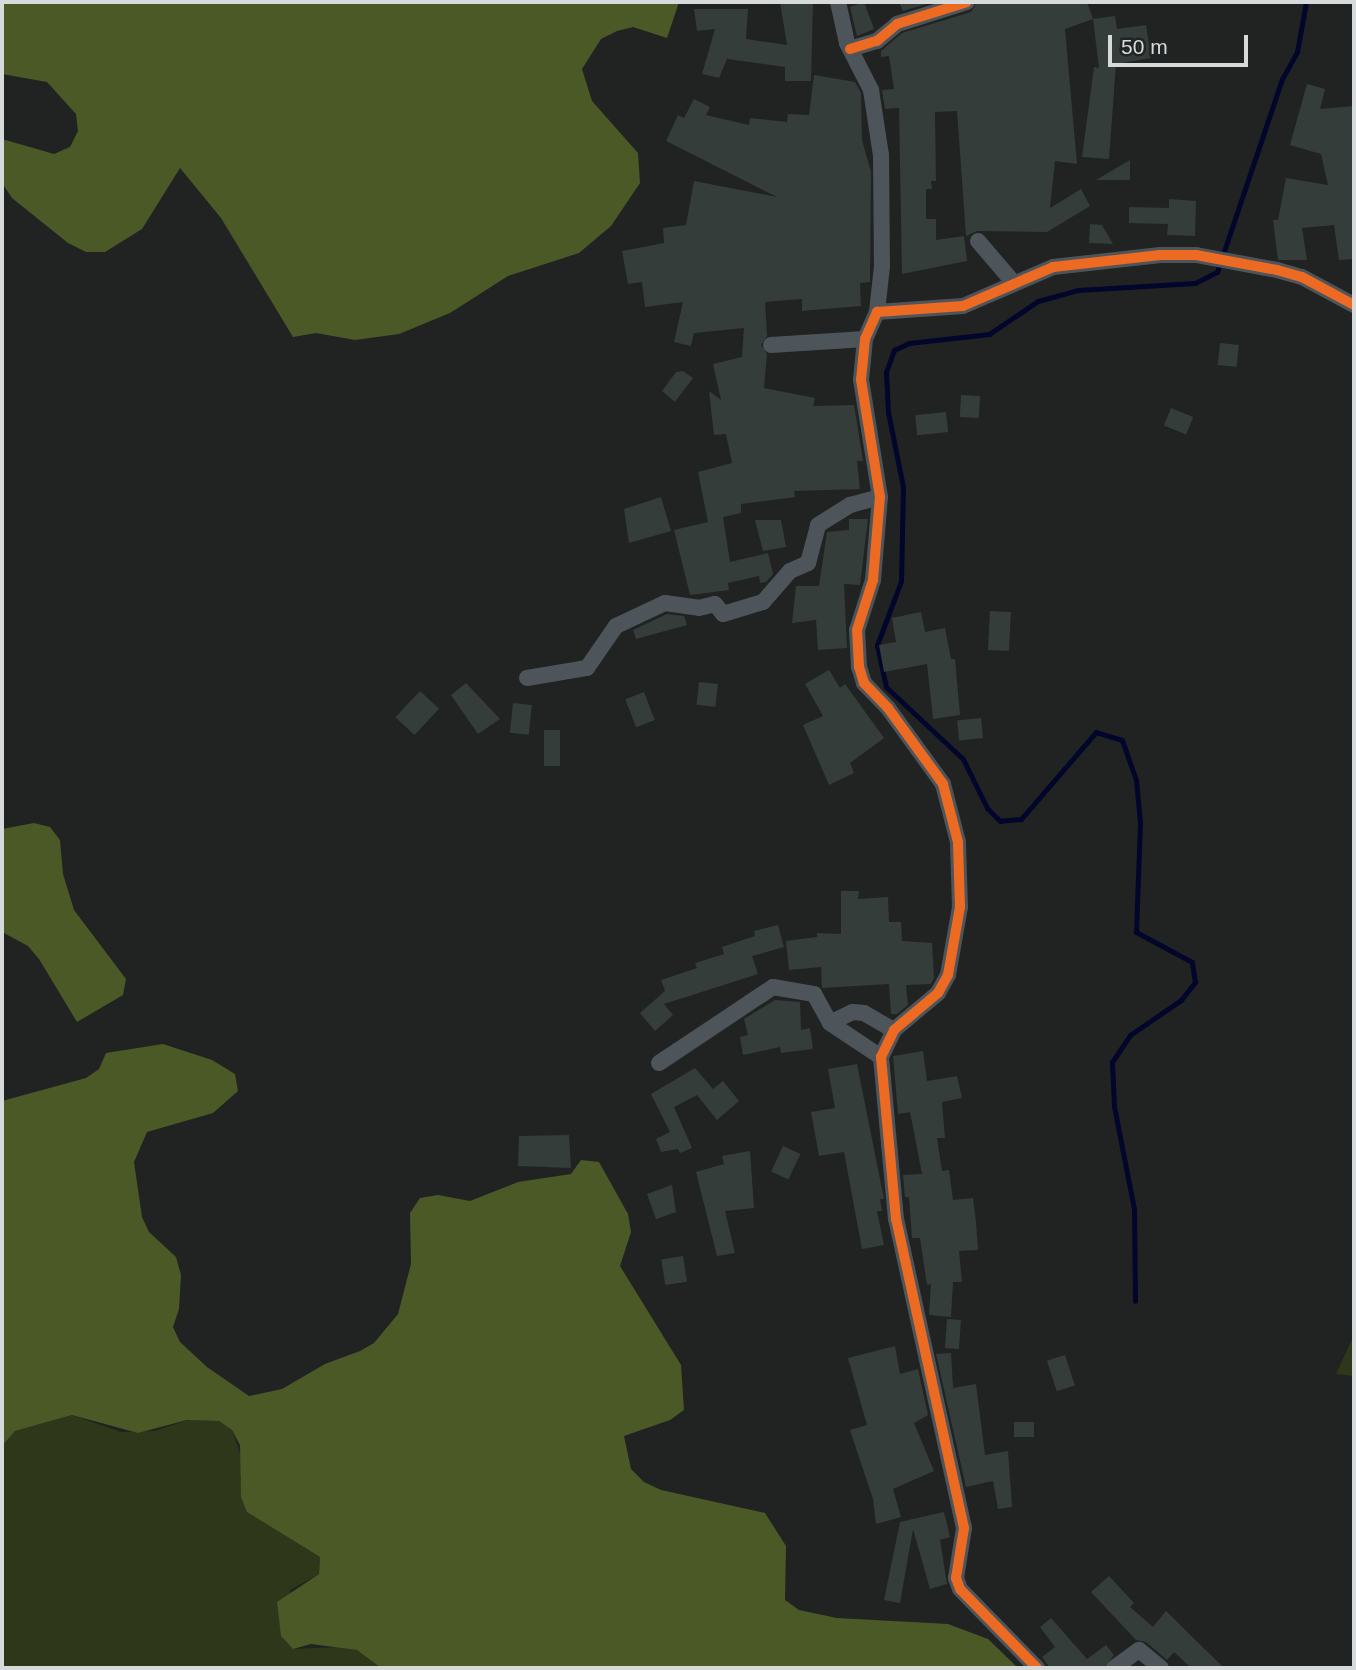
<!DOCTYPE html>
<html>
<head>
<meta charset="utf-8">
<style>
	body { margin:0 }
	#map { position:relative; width:1356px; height:1670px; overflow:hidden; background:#212323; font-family:Arial,sans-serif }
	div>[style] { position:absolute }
	.green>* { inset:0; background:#2e3719 }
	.forest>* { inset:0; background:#4a5925 }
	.stream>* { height:5px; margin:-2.5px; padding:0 2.5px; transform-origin:2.5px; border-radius:2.5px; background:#03062b }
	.building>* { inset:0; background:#343d39; transform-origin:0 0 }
	.minor>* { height:16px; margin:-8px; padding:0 8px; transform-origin:8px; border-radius:8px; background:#4d555a }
	.cycleway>* { height:10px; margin:-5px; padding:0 5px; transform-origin:5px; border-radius:5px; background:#ed6a23 }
	span { translate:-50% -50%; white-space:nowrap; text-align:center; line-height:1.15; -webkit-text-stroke:6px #202424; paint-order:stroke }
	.frame { position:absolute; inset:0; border:4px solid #d7dada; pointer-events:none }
	.scale { position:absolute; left:1108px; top:35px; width:140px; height:32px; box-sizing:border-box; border:4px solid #d7dada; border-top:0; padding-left:9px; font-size:21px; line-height:24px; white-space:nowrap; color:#d7dada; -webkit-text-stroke:5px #202424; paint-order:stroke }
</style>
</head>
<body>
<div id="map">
	<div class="green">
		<i style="clip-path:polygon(1354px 1335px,1354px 1376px,1336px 1374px)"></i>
		<i style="clip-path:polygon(72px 1415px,121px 1432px,155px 1431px,188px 1420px,219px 1421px,232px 1430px,243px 1462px,240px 1480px,262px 1521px,320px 1557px,319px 1574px,290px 1590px,293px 1649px,341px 1647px,357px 1650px,381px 1668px,2px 1668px,2px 1446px,15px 1431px)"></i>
	</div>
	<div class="forest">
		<i style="clip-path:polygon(2px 2px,679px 2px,667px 38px,633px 27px,617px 31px,601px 39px,582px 69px,592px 101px,638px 153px,640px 183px,611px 226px,579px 253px,508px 276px,450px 313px,399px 334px,355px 340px,316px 333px,293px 337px,221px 218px,180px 168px,142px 229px,105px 252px,86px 252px,68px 243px,12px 198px,2px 183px,2px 139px,54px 154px,70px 147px,78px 131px,76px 114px,47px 82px,2px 74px)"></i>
		<i style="clip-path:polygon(34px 823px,50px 827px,60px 840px,63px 874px,74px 910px,126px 979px,123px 995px,77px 1022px,39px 959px,28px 946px,2px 932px,2px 829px)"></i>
		<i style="clip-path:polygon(163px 1044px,212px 1060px,235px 1074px,238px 1091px,213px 1113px,147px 1132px,134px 1162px,142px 1217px,149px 1232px,176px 1257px,181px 1275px,179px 1309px,173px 1327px,180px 1342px,207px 1367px,249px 1396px,282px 1389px,325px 1364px,360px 1351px,374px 1343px,398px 1314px,411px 1264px,410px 1213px,420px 1198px,438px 1195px,470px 1201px,518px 1182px,571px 1174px,581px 1160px,599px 1162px,628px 1214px,631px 1232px,620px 1266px,681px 1365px,684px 1410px,670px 1420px,624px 1436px,631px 1469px,644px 1482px,661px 1490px,765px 1513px,786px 1546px,785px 1600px,799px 1610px,837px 1618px,948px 1624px,988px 1639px,1018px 1668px,381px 1668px,357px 1650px,311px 1644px,293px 1649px,281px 1636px,277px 1602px,319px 1574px,320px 1557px,247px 1512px,241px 1497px,240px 1445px,232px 1430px,219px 1421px,187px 1420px,138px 1433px,72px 1415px,15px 1431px,2px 1446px,2px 1101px,86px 1078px,99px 1069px,106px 1053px)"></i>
	</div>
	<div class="stream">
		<i style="left:1135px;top:1301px;width:92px;rotate:-90.6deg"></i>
		<i style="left:1134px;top:1209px;width:105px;rotate:-101deg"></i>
		<i style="left:1114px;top:1106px;width:44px;rotate:-92.6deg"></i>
		<i style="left:1112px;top:1062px;width:32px;rotate:-56deg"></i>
		<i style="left:1130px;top:1035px;width:62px;rotate:-34.5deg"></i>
		<i style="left:1181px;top:1000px;width:23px;rotate:-52deg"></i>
		<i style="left:1195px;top:982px;width:20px;rotate:-99deg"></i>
		<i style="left:1192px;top:962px;width:64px;rotate:-151.8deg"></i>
		<i style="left:1136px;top:932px;width:110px;rotate:-87.9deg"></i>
		<i style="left:1140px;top:822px;width:42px;rotate:-95.4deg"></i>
		<i style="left:1136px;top:780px;width:42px;rotate:-109.3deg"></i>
		<i style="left:1122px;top:740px;width:27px;rotate:-163deg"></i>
		<i style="left:1096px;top:732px;width:115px;rotate:130.8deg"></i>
		<i style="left:1021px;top:819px;width:21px;rotate:175deg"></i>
		<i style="left:1000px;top:821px;width:18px;rotate:-135deg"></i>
		<i style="left:987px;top:808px;width:55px;rotate:-116.1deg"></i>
		<i style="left:963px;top:759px;width:105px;rotate:-136.9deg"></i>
		<i style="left:886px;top:687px;width:43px;rotate:-102.1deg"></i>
		<i style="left:877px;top:645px;width:68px;rotate:-69.4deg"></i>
		<i style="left:901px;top:581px;width:94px;rotate:-88.8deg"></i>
		<i style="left:903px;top:487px;width:76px;rotate:-101.3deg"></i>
		<i style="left:888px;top:412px;width:40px;rotate:-92.9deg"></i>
		<i style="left:886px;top:372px;width:23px;rotate:-70deg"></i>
		<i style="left:894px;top:350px;width:17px;rotate:-25deg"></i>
		<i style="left:909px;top:343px;width:81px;rotate:-6.4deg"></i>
		<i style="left:989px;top:334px;width:59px;rotate:-34deg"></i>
		<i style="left:1038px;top:301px;width:41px;rotate:-15.4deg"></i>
		<i style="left:1078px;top:290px;width:117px;rotate:-3.4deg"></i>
		<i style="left:1195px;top:283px;width:25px;rotate:-27deg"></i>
		<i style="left:1217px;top:272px;width:204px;rotate:-71.4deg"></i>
		<i style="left:1282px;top:79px;width:31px;rotate:-61deg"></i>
		<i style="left:1297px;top:52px;width:51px;rotate:-79.8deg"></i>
	</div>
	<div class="building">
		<i style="clip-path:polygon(780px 2px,813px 2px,811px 81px,785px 81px,785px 67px,727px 59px,719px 78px,702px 74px,715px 29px,697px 31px,694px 9px,748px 9px,746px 39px,787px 45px)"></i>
		<i style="clip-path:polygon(864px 2px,874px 29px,857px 36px,850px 7px)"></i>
		<i style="clip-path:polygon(899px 2px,933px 2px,903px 11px)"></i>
		<i style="clip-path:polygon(977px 2px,1087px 2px,1093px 19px,1065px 29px,1077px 164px,1055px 161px,1050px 208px,1081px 189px,1090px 206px,1047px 232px,977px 231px,966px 236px,957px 111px,935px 112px,936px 181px,931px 181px,932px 189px,926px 189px,926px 219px,936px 219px,936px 240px,964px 236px,967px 261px,902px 274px,899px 108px,885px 109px,882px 90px,894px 89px,889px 56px,881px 57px,881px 51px,902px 33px,971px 12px)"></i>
		<i style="clip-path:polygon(1115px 16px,1117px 29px,1146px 25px,1151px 58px,1116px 64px,1109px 159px,1082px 157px,1094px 67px,1099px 68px,1093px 19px)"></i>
		<i style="clip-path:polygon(814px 75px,855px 82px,861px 93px,862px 140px,871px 172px,870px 282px,860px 283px,861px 306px,802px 311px,802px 299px,765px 302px,767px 336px,761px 345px,767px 354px,764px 388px,815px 398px,813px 406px,854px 405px,863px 461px,857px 461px,860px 489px,794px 491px,795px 497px,741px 504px,741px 513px,723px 517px,730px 562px,768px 553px,773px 574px,766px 582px,760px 583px,759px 576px,728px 583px,729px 590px,690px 595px,674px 530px,708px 522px,698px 472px,732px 463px,726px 434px,714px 435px,709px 391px,721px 400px,713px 364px,742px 357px,744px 328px,694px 333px,691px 346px,674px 342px,683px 302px,645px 307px,642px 282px,628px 284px,622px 251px,664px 243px,663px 228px,686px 225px,694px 181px,777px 197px,666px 141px,678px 115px,684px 118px,694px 99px,710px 107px,706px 115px,749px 125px,750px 118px,787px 122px,788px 114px,809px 115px)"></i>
		<i style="clip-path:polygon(1307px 84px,1325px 89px,1320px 109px,1354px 106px,1354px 259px,1339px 260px,1334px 225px,1302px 228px,1307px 260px,1278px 260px,1273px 220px,1278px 220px,1286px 178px,1328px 185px,1321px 154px,1290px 145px)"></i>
		<i style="clip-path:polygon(1130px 160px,1130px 180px,1096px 180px)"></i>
		<i style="clip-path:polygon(1169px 199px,1196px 201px,1195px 236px,1167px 235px,1168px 224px,1129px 223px,1129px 207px,1169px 208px)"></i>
		<i style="clip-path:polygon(1090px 224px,1102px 225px,1113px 244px,1089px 243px)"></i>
		<i style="left:1220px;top:343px;width:19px;height:22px;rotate:6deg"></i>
		<i style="clip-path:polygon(683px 371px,693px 378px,675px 402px,662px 391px,676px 372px)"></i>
		<i style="left:961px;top:395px;width:19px;height:22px;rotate:3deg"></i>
		<i style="left:1171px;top:408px;width:24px;height:19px;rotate:22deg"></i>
		<i style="left:946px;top:412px;width:20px;height:31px;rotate:84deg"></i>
		<i style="clip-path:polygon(661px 497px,671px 531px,629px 543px,624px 509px)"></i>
		<i style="clip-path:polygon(849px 519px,868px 519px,860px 585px,844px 584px,847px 648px,818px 650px,816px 620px,792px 623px,796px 586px,819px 586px,827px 532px,849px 530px)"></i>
		<i style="clip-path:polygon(755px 520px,781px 520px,786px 547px,763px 551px)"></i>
		<i style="left:990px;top:611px;width:21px;height:39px;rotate:3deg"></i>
		<i style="clip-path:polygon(921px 612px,925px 632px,945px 628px,951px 659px,955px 659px,960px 715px,933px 719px,927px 664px,884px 672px,879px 645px,896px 642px,892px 618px)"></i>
		<i style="clip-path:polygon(667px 614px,684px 616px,687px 625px,636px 639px,633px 630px)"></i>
		<i style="clip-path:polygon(829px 670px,840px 688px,845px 684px,884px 738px,850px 763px,854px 773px,829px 785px,803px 725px,823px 716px,805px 684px)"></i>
		<i style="left:699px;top:682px;width:19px;height:23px;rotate:6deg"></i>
		<i style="clip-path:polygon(466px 683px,500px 719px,478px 734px,451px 695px)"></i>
		<i style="left:420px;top:691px;width:26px;height:36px;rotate:43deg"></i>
		<i style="left:644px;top:692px;width:30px;height:20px;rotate:69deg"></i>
		<i style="left:513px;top:703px;width:19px;height:30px;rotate:6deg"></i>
		<i style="left:981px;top:718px;width:20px;height:24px;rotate:84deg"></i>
		<i style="left:544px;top:730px;width:16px;height:36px"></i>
		<i style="clip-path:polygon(841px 891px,859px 891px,858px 899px,888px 897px,889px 922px,901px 922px,902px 941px,932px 943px,934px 978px,931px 984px,906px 985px,908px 1005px,897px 1014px,891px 1014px,889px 984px,822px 988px,821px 967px,789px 970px,786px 941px,817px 937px,817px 933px,841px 934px)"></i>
		<i style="clip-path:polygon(778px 925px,784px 947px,752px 956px,758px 974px,664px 1004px,673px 1015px,655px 1031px,640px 1013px,665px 991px,661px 980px,697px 968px,695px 963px,724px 954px,722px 947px,755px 936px,754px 931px)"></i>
		<i style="clip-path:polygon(775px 1000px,800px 1002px,801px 1030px,810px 1028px,813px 1049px,781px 1053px,780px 1047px,743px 1055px,740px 1037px,748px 1035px,744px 1019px)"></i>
		<i style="clip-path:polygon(923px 1051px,927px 1081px,957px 1076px,962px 1098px,942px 1102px,945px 1138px,937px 1138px,942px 1171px,949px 1170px,953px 1200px,973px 1198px,976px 1222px,978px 1250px,959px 1251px,962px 1282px,953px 1282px,951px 1317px,929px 1315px,931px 1284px,927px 1285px,920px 1238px,912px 1238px,909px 1197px,905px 1197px,903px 1175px,922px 1174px,910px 1112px,898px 1114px,893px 1056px)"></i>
		<i style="clip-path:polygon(857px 1064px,884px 1199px,880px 1199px,882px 1211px,877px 1211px,884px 1245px,862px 1249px,844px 1152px,819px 1156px,811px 1112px,835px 1108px,828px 1069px)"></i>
		<i style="clip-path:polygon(695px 1068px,713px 1089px,723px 1081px,739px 1101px,717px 1120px,697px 1095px,674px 1107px,692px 1148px,680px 1153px,678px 1149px,661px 1152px,656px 1139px,670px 1132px,651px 1094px)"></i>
		<i style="clip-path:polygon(569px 1135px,571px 1168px,518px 1166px,519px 1136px)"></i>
		<i style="left:783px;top:1146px;width:19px;height:28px;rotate:25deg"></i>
		<i style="clip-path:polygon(750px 1151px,754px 1208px,725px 1211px,735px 1253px,717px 1256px,696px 1172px,724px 1164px,722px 1156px)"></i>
		<i style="clip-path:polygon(672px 1185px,676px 1212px,656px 1219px,647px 1194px)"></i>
		<i style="left:683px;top:1256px;width:26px;height:22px;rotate:81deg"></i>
		<i style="left:947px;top:1319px;width:14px;height:29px;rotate:4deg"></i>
		<i style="clip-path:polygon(895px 1346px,900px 1374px,918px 1369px,928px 1415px,914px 1423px,934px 1471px,893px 1489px,901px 1517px,876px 1524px,873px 1499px,850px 1430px,867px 1425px,848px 1358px)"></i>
		<i style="clip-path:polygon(951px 1353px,953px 1388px,976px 1384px,985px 1455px,1008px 1451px,1012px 1507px,998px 1509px,993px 1481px,966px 1487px,936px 1354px)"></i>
		<i style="left:1065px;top:1355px;width:32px;height:19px;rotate:72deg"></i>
		<i style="left:1014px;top:1422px;width:20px;height:15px"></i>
		<i style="clip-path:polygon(944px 1512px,950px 1537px,940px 1540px,947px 1584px,930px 1589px,913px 1529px,900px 1603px,884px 1600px,900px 1522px)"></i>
		<i style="clip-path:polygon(1109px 1576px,1134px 1603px,1130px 1607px,1153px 1627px,1166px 1611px,1224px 1668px,1191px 1668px,1174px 1652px,1167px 1660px,1146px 1642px,1136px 1640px,1091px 1592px)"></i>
		<i style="clip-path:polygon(1051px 1618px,1087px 1659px,1106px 1645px,1114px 1655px,1104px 1668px,1050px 1668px,1042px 1657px,1055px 1647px,1040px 1627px)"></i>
	</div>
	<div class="minor">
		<i style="left:838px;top:2px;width:42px;rotate:77.6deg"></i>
		<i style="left:847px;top:43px;width:53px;rotate:62.9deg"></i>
		<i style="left:871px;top:90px;width:66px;rotate:81.3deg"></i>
		<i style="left:881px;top:155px;width:111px;rotate:89.5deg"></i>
		<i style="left:882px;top:266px;width:46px;rotate:96.2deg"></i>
		<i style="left:850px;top:49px;width:28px;rotate:-17deg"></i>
		<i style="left:877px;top:41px;width:26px;rotate:-40deg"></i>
		<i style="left:897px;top:24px;width:73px;rotate:-17.4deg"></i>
		<i style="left:978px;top:241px;width:54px;rotate:49.5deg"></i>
		<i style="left:771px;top:345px;width:94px;rotate:-3.7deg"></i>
		<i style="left:527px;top:678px;width:61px;rotate:-9.5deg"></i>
		<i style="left:587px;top:668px;width:51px;rotate:-55.4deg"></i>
		<i style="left:616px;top:626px;width:54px;rotate:-25.1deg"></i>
		<i style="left:665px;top:603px;width:34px;rotate:8deg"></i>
		<i style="left:699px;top:608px;width:16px;rotate:-14deg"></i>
		<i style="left:715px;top:604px;width:13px;rotate:51deg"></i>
		<i style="left:723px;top:614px;width:42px;rotate:-16.7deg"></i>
		<i style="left:763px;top:602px;width:41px;rotate:-48.9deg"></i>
		<i style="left:790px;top:571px;width:20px;rotate:-24deg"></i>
		<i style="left:808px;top:563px;width:39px;rotate:-75deg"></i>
		<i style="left:818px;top:525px;width:38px;rotate:-32deg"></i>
		<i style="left:850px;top:505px;width:31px;rotate:-15deg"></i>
		<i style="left:830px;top:1023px;width:61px;rotate:33.7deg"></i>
		<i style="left:659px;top:1063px;width:137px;rotate:-33.7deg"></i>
		<i style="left:773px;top:987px;width:42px;rotate:9.7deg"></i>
		<i style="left:814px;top:994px;width:33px;rotate:61deg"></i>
		<i style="left:830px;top:1023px;width:25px;rotate:-26deg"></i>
		<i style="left:853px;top:1012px;width:11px;rotate:5deg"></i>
		<i style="left:864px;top:1013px;width:34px;rotate:30deg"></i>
		<i style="left:1037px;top:1668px;width:110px;rotate:-134.3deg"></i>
		<i style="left:960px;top:1589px;width:12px;rotate:-110deg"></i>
		<i style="left:956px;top:1578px;width:51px;rotate:-80.9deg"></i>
		<i style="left:964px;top:1528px;width:316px;rotate:-102.4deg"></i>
		<i style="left:896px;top:1219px;width:163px;rotate:-95.3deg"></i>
		<i style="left:881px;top:1057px;width:30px;rotate:-64deg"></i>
		<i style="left:894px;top:1030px;width:57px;rotate:-40.1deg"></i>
		<i style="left:938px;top:993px;width:21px;rotate:-61deg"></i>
		<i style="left:948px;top:975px;width:69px;rotate:-80deg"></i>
		<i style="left:960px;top:907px;width:65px;rotate:-91.8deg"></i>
		<i style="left:958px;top:842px;width:60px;rotate:-104.5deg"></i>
		<i style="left:943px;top:784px;width:94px;rotate:-125.9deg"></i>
		<i style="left:888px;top:708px;width:35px;rotate:-134deg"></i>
		<i style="left:864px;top:683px;width:17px;rotate:-107deg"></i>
		<i style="left:859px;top:667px;width:37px;rotate:-93deg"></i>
		<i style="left:857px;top:630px;width:52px;rotate:-72.3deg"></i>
		<i style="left:873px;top:580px;width:83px;rotate:-85.2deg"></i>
		<i style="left:880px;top:497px;width:119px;rotate:-99.2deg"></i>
		<i style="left:861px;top:380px;width:41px;rotate:-84.4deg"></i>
		<i style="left:865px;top:339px;width:30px;rotate:-66deg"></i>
		<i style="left:877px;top:312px;width:86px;rotate:-4deg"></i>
		<i style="left:963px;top:306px;width:98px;rotate:-23.4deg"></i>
		<i style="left:1053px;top:267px;width:108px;rotate:-6.4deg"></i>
		<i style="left:1160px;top:255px;width:36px"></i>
		<i style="left:1196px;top:255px;width:82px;rotate:10.5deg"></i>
		<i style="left:1277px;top:270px;width:26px;rotate:16deg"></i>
		<i style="left:1302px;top:277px;width:59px;rotate:28.3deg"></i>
		<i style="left:1114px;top:1668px;width:31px;rotate:-36deg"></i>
		<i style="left:1139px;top:1650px;width:28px;rotate:39deg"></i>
	</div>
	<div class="cycleway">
		<i style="left:850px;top:49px;width:28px;rotate:-17deg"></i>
		<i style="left:877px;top:41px;width:26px;rotate:-40deg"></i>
		<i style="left:897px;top:24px;width:73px;rotate:-17.4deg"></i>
		<i style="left:1037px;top:1668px;width:110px;rotate:-134.3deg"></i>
		<i style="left:960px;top:1589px;width:12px;rotate:-110deg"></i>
		<i style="left:956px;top:1578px;width:51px;rotate:-80.9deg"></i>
		<i style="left:964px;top:1528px;width:316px;rotate:-102.4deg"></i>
		<i style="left:896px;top:1219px;width:163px;rotate:-95.3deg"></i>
		<i style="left:881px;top:1057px;width:30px;rotate:-64deg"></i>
		<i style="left:894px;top:1030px;width:57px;rotate:-40.1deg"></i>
		<i style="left:938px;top:993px;width:21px;rotate:-61deg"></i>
		<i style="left:948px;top:975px;width:69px;rotate:-80deg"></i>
		<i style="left:960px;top:907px;width:65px;rotate:-91.8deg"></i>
		<i style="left:958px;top:842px;width:60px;rotate:-104.5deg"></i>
		<i style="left:943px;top:784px;width:94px;rotate:-125.9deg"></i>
		<i style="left:888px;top:708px;width:35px;rotate:-134deg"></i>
		<i style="left:864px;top:683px;width:17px;rotate:-107deg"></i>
		<i style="left:859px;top:667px;width:37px;rotate:-93deg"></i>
		<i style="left:857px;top:630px;width:52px;rotate:-72.3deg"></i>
		<i style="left:873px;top:580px;width:83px;rotate:-85.2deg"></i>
		<i style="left:880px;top:497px;width:119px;rotate:-99.2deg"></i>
		<i style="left:861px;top:380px;width:41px;rotate:-84.4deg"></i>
		<i style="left:865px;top:339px;width:30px;rotate:-66deg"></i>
		<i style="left:877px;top:312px;width:86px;rotate:-4deg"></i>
		<i style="left:963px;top:306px;width:98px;rotate:-23.4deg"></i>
		<i style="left:1053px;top:267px;width:108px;rotate:-6.4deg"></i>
		<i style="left:1160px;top:255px;width:36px"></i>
		<i style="left:1196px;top:255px;width:82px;rotate:10.5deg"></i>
		<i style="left:1277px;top:270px;width:26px;rotate:16deg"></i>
		<i style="left:1302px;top:277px;width:59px;rotate:28.3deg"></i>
	</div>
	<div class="frame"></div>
	<div class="scale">50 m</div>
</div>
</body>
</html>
